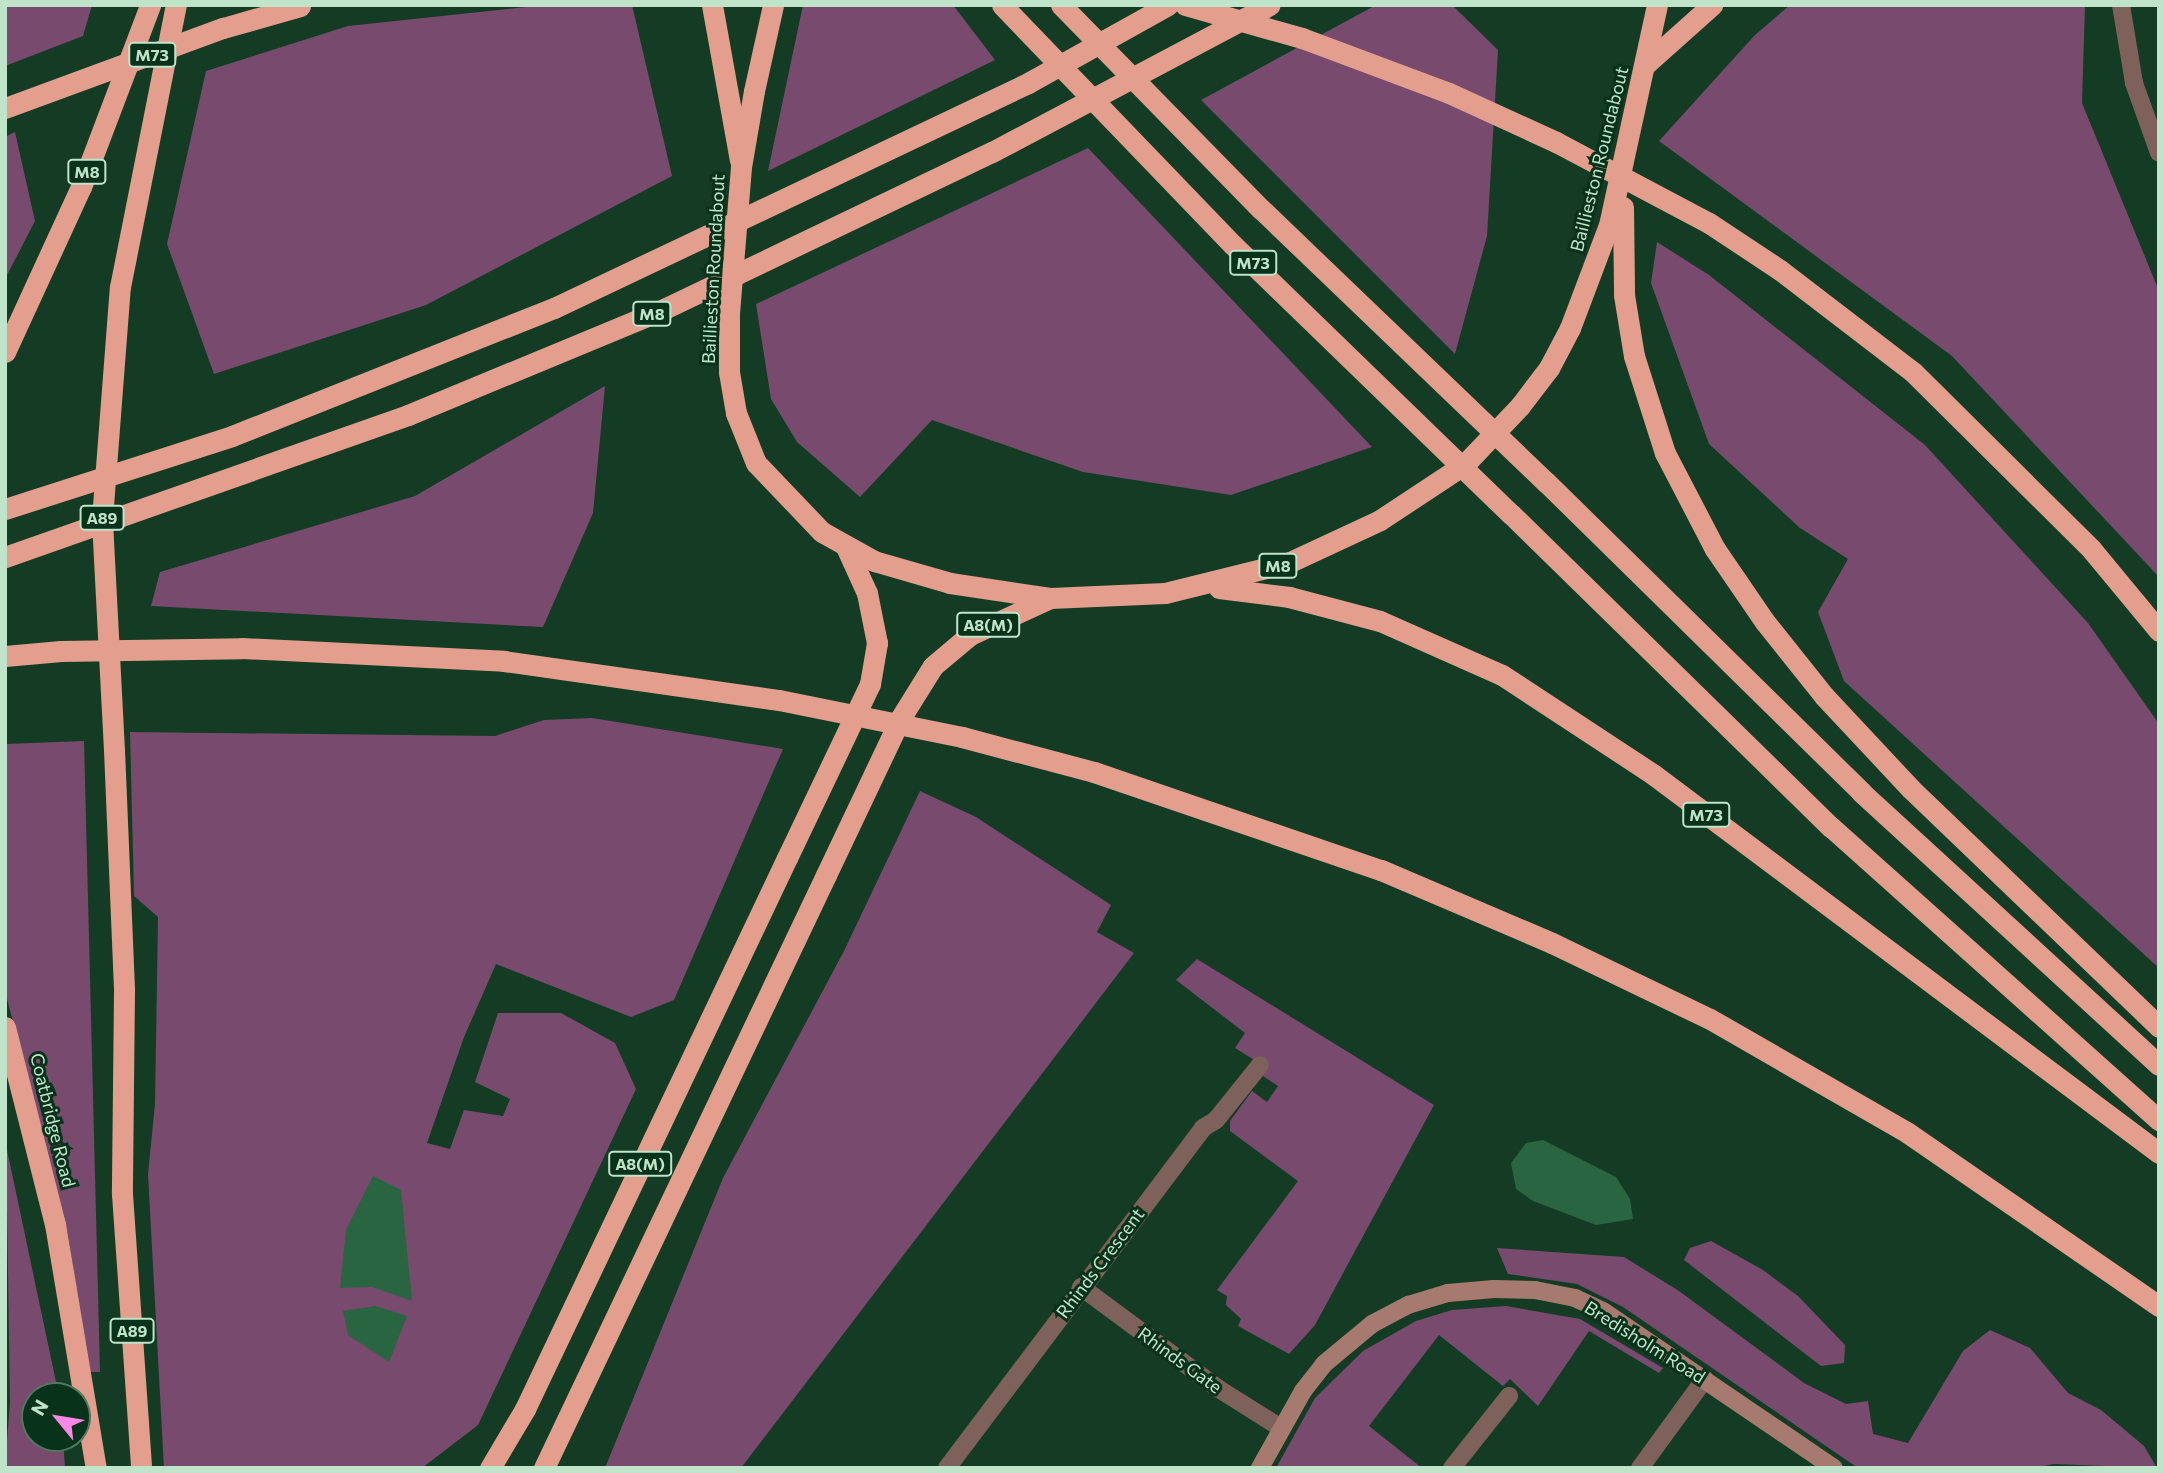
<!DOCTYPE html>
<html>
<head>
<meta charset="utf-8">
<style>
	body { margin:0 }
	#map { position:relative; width:2164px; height:1473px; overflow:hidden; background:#143c24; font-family:Commissioner,sans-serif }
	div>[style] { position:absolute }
	.green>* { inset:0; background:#774a6e }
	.water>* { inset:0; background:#2a6541 }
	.street>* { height:18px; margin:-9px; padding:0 9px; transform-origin:9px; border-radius:9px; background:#7e615a }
	.secondary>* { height:18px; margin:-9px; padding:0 9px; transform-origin:9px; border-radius:9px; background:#a77a6f }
	.highway>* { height:21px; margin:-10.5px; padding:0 10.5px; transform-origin:10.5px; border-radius:10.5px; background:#e39e8d }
	.highway-bridge>* { height:21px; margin:-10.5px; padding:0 10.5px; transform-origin:10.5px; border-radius:10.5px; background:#e39e8d }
	span { translate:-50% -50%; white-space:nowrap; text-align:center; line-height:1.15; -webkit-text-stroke:6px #08321a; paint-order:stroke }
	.shield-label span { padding:2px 5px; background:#08321a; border:2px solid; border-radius:5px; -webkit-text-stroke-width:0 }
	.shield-label { font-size:16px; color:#bfe4ca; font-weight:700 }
	.street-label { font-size:18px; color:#bfe4ca }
	.frame { position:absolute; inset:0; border:7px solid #bfe4ca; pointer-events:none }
	.north { position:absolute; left:21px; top:1382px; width:70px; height:70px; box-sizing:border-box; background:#08321a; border:2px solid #517960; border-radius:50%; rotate:300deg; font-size:19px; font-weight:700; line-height:28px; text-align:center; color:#bfe4ca }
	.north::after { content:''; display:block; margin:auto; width:24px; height:32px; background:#fb87e6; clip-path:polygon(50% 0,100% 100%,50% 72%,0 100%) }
</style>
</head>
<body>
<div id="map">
	<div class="green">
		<i style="clip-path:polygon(5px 5px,92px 5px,83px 36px,5px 66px)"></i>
		<i style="clip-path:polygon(545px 5px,632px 5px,672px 176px,426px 305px,214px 374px,167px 244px,206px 71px,348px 26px)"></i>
		<i style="clip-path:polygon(803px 5px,953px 5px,995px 60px,768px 171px)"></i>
		<i style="clip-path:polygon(1376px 5px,1453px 6px,1498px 50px,1487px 236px,1455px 354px,1201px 100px)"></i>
		<i style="clip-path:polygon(1790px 5px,2085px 5px,2082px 103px,2159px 291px,2159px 577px,1952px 356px,1659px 141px,1754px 36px)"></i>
		<i style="clip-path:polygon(15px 132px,35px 221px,5px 279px,5px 137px)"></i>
		<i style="clip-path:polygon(1088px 148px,1372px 447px,1231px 495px,1083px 472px,932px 420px,860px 497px,797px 442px,771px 399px,756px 304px)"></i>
		<i style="clip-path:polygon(1657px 242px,1709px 275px,1925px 445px,2088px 623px,2159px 724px,2159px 968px,1844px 681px,1818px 612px,1848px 559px,1800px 528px,1709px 444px,1651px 283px)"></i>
		<i style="clip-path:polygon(605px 386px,593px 513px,543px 627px,151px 606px,160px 572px,415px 496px)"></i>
		<i style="clip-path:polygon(592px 718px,783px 749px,674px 1000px,631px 1017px,496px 964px,464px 1037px,427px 1143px,450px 1149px,464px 1110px,503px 1116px,510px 1099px,475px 1082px,498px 1013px,561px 1013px,615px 1043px,636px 1089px,478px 1425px,422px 1468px,164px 1468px,148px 1174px,155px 1104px,158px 917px,134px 896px,130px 732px,495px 736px,544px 720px)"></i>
		<i style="clip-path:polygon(84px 741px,100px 1372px,89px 1372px,68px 1234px,5px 991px,5px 744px)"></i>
		<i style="clip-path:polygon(920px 791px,976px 817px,1111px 905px,1097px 932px,1134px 953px,741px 1468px,605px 1468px,723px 1178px,844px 951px)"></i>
		<i style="clip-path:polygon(1197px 959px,1434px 1105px,1315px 1325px,1289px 1354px,1238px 1326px,1241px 1319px,1226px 1305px,1227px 1296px,1217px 1290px,1298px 1181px,1230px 1131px,1230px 1121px,1252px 1091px,1267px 1102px,1278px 1086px,1263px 1076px,1267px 1068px,1235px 1048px,1245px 1033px,1176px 980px)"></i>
		<i style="clip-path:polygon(6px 1145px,59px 1396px,35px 1396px,35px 1438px,63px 1438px,65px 1468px,5px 1468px,10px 1402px)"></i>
		<i style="clip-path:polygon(1711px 1241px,1763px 1270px,1798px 1296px,1845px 1345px,1844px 1363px,1821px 1366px,1684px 1260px,1690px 1248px)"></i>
		<i style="clip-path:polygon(1497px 1248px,1624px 1257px,1679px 1291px,1804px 1383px,1846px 1404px,1868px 1401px,1873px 1434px,1908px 1443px,1963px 1351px,1990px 1330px,2030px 1348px,2068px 1393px,2101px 1410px,2144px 1446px,2157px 1468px,2053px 1464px,2037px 1468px,1858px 1468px,1623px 1307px,1577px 1284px,1508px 1274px)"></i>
		<i style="clip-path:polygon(1506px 1306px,1580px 1319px,1663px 1368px,1659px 1373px,1589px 1331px,1538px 1406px,1510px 1379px,1503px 1386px,1439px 1335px,1369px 1426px,1422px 1468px,1276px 1468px,1315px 1398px,1363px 1351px,1416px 1321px,1452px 1310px)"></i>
	</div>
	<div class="water">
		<i style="clip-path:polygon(1543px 1140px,1616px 1177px,1630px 1199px,1633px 1219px,1596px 1225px,1533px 1201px,1516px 1189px,1511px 1163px,1526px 1143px)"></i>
		<i style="clip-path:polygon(373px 1176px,401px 1190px,412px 1301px,372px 1287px,340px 1288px,346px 1230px)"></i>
		<i style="clip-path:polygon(375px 1306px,407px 1316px,389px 1362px,348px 1335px,343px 1311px)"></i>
	</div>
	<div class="street">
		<i style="left:2121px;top:5px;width:79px;rotate:80.5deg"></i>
		<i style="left:2134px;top:83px;width:74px;rotate:70.3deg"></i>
		<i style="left:1081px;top:1287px;width:172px;rotate:36.5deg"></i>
		<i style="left:1219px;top:1389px;width:73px;rotate:32.2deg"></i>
		<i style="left:947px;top:1468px;width:426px;rotate:-53deg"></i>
		<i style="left:1203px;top:1128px;width:15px;rotate:-32deg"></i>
		<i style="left:1216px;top:1120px;width:70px;rotate:-51.3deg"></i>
		<i style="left:1452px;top:1468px;width:92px;rotate:-51.6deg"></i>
		<i style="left:1640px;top:1468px;width:110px;rotate:-53.9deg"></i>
	</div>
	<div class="secondary">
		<i style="left:1260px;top:1468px;width:88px;rotate:-60.8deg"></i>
		<i style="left:1303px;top:1391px;width:34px;rotate:-52deg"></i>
		<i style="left:1324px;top:1364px;width:62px;rotate:-39.8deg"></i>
		<i style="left:1372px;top:1324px;width:41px;rotate:-27.8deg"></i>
		<i style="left:1408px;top:1305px;width:42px;rotate:-16.7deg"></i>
		<i style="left:1448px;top:1293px;width:46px;rotate:-5deg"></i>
		<i style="left:1494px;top:1289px;width:41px;rotate:1.4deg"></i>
		<i style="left:1535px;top:1290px;width:41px;rotate:11.3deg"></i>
		<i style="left:1575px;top:1298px;width:31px;rotate:25deg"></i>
		<i style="left:1603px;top:1311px;width:279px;rotate:34.2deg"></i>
	</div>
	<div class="highway">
		<i style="left:712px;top:5px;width:158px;rotate:79.8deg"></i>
		<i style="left:1646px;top:64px;width:89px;rotate:-41.8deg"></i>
		<i style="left:754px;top:91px;width:88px;rotate:-77.5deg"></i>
		<i style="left:1623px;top:207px;width:88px;rotate:89.3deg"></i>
		<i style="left:1624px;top:295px;width:62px;rotate:80.7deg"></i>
		<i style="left:1634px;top:356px;width:102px;rotate:72.3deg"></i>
		<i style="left:1665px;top:453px;width:108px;rotate:62.5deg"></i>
		<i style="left:1715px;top:549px;width:88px;rotate:55.6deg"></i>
		<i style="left:1765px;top:622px;width:95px;rotate:51.4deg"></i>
		<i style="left:1824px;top:696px;width:127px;rotate:46.9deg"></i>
		<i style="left:1911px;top:789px;width:344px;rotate:43.8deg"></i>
		<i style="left:1709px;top:223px;width:85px;rotate:33.5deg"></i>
		<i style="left:1780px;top:270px;width:168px;rotate:37.5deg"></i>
		<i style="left:1913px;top:372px;width:252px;rotate:44.8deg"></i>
		<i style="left:2092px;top:550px;width:105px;rotate:50.4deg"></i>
		<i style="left:120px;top:287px;width:288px;rotate:-78.8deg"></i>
		<i style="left:729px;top:313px;width:59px;rotate:90deg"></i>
		<i style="left:729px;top:372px;width:42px;rotate:80.3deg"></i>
		<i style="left:736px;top:413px;width:54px;rotate:68.2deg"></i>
		<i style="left:756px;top:463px;width:95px;rotate:46.3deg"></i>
		<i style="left:822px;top:532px;width:60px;rotate:29.1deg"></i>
		<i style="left:874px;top:561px;width:79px;rotate:16.1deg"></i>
		<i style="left:950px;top:583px;width:101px;rotate:8.5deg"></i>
		<i style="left:1050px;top:598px;width:115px;rotate:-2.5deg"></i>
		<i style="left:1165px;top:593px;width:129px;rotate:-13.9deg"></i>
		<i style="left:1290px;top:562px;width:99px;rotate:-25deg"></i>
		<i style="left:1380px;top:520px;width:102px;rotate:-33.4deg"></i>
		<i style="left:1465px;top:464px;width:80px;rotate:-46.5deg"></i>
		<i style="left:1520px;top:406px;width:48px;rotate:-52.7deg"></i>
		<i style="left:1549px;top:368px;width:45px;rotate:-62.3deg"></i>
		<i style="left:1570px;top:328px;width:110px;rotate:-69.3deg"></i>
		<i style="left:1609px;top:225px;width:225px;rotate:-77.7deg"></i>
		<i style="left:5px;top:352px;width:182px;rotate:-65.3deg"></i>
		<i style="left:81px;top:187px;width:195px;rotate:-69.2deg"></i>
		<i style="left:1546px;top:482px;width:442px;rotate:44.5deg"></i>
		<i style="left:1861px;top:792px;width:404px;rotate:42.5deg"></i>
		<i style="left:5px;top:509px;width:238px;rotate:-17.8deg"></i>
		<i style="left:232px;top:436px;width:347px;rotate:-21.7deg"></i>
		<i style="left:554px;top:308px;width:525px;rotate:-25.39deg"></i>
		<i style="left:1028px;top:83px;width:160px;rotate:-29.1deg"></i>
		<i style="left:1511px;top:514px;width:448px;rotate:44.4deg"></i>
		<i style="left:1831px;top:827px;width:440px;rotate:41.8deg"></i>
		<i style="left:846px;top:547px;width:51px;rotate:65.5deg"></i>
		<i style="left:867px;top:593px;width:51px;rotate:78.7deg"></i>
		<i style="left:5px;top:557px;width:427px;rotate:-19.4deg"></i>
		<i style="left:408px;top:415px;width:279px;rotate:-22.5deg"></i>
		<i style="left:666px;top:308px;width:361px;rotate:-25.6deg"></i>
		<i style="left:992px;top:152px;width:314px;rotate:-27.9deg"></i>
		<i style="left:1219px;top:588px;width:71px;rotate:7.3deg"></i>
		<i style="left:1289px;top:597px;width:94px;rotate:14.8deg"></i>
		<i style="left:1380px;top:621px;width:133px;rotate:23.9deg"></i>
		<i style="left:1502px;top:675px;width:182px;rotate:33.3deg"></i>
		<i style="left:1654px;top:775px;width:631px;rotate:36.82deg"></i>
		<i style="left:5px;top:656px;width:56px;rotate:-5.1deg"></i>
		<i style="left:61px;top:651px;width:181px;rotate:-0.9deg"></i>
		<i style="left:242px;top:648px;width:262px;rotate:2.8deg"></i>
		<i style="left:504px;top:661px;width:278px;rotate:8.1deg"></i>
		<i style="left:779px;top:700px;width:187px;rotate:11.4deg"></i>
		<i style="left:962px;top:737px;width:137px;rotate:14.9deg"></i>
		<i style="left:1094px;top:772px;width:303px;rotate:18.9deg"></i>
		<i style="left:1381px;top:870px;width:186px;rotate:23.1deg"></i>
		<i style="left:1552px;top:943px;width:175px;rotate:25.7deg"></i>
		<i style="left:1710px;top:1019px;width:228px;rotate:29.9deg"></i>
		<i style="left:1908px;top:1133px;width:305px;rotate:34.6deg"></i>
		<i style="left:933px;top:666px;width:48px;rotate:-40deg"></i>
		<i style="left:970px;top:635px;width:86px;rotate:-24.8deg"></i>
		<i style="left:114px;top:750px;width:241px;rotate:87.6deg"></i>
		<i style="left:124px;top:991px;width:203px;rotate:90.6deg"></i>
		<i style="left:122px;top:1194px;width:275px;rotate:86deg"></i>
		<i style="left:5px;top:1027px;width:203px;rotate:75.8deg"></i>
		<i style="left:55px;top:1224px;width:247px;rotate:80.5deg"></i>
		<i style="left:490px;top:1468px;width:69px;rotate:-59.3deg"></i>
		<i style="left:525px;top:1409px;width:610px;rotate:-64.57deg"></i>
		<i style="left:544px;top:1468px;width:657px;rotate:-64.57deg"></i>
	</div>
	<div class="highway-bridge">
		<i style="left:1002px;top:5px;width:333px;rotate:46.1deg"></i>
		<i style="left:1233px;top:245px;width:387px;rotate:44.1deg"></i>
		<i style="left:1061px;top:5px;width:286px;rotate:45.6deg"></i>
		<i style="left:1261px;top:209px;width:395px;rotate:43.8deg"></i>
		<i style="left:1185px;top:5px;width:122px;rotate:15.8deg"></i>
		<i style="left:1302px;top:38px;width:157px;rotate:20.5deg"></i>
		<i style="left:1449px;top:93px;width:118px;rotate:24.6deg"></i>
		<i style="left:1556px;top:142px;width:173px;rotate:27.9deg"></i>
		<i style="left:5px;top:108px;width:232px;rotate:-20.2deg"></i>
		<i style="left:223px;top:28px;width:80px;rotate:-15.9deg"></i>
		<i style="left:729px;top:313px;width:146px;rotate:-85.3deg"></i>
		<i style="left:741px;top:167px;width:77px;rotate:-80.3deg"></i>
		<i style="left:114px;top:750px;width:231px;rotate:-93deg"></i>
		<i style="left:102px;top:519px;width:233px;rotate:-85.6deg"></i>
		<i style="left:787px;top:858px;width:193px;rotate:-64.5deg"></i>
		<i style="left:870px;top:684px;width:42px;rotate:-80.3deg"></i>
		<i style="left:826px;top:875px;width:173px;rotate:-64.6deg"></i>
		<i style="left:900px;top:719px;width:62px;rotate:-58.1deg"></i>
	</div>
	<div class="shield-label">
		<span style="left:152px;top:55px">M73</span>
		<span style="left:87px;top:172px">M8</span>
		<span style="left:1253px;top:263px">M73</span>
		<span style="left:652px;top:314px">M8</span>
		<span style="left:102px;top:518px">A89</span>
		<span style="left:1278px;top:566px">M8</span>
		<span style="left:988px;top:625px">A8(M)</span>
		<span style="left:1706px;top:815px">M73</span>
		<span style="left:640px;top:1164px">A8(M)</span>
		<span style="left:132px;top:1331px">A89</span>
	</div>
	<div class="street-label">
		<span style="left:1599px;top:159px;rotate:-76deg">Baillieston Roundabout</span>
		<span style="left:713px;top:269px;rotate:-87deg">Baillieston Roundabout</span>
		<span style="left:53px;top:1120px;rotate:76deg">Coatbridge Road</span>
		<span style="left:1100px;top:1263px;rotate:-53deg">Rhinds Crescent</span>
		<span style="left:1645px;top:1342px;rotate:32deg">Bredisholm Road</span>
		<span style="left:1180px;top:1360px;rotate:36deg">Rhinds Gate</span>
	</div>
	<div class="frame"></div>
	<div class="north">N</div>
</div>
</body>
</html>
